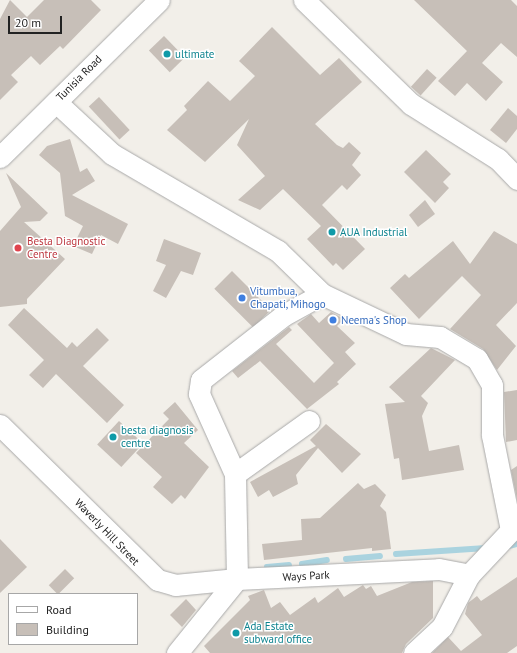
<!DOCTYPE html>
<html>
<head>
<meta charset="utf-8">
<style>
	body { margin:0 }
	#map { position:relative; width:517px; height:653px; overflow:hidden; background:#f2efe9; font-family:"PT Sans",sans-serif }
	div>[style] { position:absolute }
	.stream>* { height:5.5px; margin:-2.75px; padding:0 2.75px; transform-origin:2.75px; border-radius:2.75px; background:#aad3df }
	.building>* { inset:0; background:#c7bfb8; transform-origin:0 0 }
	.roads { filter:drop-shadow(0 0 1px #a9a9a9) drop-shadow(0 0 1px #a9a9a9) }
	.minor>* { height:21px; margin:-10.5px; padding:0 10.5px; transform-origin:10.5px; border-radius:10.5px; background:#fff }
	.dots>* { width:11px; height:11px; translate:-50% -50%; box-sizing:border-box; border:2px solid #fff; border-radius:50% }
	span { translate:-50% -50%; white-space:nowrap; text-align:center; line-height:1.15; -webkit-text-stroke:3px #fff; paint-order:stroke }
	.culture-label { font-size:11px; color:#0d838f }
	.left { translate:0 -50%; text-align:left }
	.street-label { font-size:11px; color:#222 }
	.health-label { font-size:11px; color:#be3a42 }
	.shop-label { font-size:11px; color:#366cbe }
	.legend { position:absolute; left:8px; top:593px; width:130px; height:52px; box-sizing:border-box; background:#fff; border:1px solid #a7a7a7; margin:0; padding:5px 7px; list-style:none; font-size:12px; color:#222 }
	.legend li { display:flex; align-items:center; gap:8px; height:20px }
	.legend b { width:20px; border:1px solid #a7a7a7 }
	.scale { position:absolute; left:8px; top:16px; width:54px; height:18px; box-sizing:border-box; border:2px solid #222; border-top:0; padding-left:5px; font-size:12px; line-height:14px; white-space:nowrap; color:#222; -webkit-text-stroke:3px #fff; paint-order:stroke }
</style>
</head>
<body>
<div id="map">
	<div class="stream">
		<i style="left:509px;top:546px;width:8px;rotate:-14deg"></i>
		<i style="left:396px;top:554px;width:90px;rotate:-3.8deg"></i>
		<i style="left:346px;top:559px;width:34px;rotate:-5deg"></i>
		<i style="left:302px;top:564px;width:25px;rotate:-9deg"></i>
		<i style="left:267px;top:567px;width:22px;rotate:-5deg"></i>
	</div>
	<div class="building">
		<i style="clip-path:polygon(10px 0,27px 17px,44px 0,91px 0,101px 10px,63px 49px,60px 46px,40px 65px,31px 56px,11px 75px,18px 82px,0 100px,0 19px)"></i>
		<i style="clip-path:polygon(414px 0,511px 0,517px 6px,517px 57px,501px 43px,482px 63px,503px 82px,486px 101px,467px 83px,455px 96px,438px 81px,467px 51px)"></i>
		<i style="clip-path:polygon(272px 27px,320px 75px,339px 58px,362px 82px,315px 124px,337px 145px,343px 148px,349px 142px,361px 153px,352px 165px,361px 175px,347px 190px,342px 185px,322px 205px,365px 249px,343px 270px,336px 263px,333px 266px,307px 239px,321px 226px,283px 189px,260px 210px,238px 200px,265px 176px,237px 145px,249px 119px,205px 162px,167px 130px,187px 110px,184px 106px,208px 81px,230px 101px,255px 76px,239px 61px)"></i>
		<i style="left:164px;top:36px;width:30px;height:21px;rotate:46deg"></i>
		<i style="left:427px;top:69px;width:13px;height:24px;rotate:42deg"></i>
		<i style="left:99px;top:97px;width:45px;height:14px;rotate:47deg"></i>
		<i style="clip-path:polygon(508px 108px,517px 116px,517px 129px,506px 143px,490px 130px)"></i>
		<i style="clip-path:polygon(70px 139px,80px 172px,87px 168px,95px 181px,72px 195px,128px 224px,118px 244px,101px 235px,92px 254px,73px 246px,83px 226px,65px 216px,60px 173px,39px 155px,47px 146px)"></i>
		<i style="clip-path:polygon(426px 150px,451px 174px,443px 182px,449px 188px,435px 203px,404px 172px)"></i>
		<i style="clip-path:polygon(6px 173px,48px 213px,40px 221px,24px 222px,65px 259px,27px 299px,27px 304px,0 307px,0 231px,21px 207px)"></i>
		<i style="clip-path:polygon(425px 200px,435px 214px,418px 227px,409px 215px)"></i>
		<i style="clip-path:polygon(494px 231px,517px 244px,517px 303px,496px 325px,516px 346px,497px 370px,483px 349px,450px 329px,481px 295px,462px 276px,419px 319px,390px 288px,405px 274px,409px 278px,453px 241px,470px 264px)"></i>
		<i style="clip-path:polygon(164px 239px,201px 253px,193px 275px,181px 271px,166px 298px,153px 291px,166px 265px,156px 261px)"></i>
		<i style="left:232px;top:271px;width:55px;height:25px;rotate:45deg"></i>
		<i style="clip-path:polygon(24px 308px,67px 348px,72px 342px,77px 347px,97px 328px,109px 340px,83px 366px,124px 405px,107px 423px,56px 374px,43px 388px,29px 375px,44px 360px,8px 325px)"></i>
		<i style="clip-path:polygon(331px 312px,344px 319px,337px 326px,355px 343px,345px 352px,356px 364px,337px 382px,339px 384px,307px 409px,260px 361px,238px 378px,232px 371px,289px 327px,292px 330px,276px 344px,314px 383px,334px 363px,297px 324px,311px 314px,319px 323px)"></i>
		<i style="clip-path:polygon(431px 348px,455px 360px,421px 396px,428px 403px,422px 416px,429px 451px,459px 445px,464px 470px,402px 480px,399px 458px,394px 459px,385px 404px,405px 402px,389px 387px)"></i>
		<i style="clip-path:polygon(517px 390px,517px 440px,506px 442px,504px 392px)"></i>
		<i style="clip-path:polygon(175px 402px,198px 430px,184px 443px,209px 467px,185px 499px,181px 495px,172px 504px,153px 487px,162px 477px,136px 453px,169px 419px,163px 413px)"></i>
		<i style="left:119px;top:421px;width:33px;height:32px;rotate:43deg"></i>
		<i style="clip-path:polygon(326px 424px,361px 454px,342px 473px,318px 448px,296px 475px,298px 484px,273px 497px,269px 490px,258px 497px,250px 482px,316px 446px,310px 440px)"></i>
		<i style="clip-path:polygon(517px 466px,517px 499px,511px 470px)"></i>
		<i style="clip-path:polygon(358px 483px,364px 489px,375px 484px,386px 495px,380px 506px,386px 512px,391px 549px,372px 551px,372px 548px,264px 560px,262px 544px,302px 540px,301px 519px,320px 518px)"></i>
		<i style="clip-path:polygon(0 539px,27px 567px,0 593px)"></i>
		<i style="left:65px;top:569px;width:13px;height:23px;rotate:45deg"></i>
		<i style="clip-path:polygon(517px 577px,517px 646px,507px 653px,432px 653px,448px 637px,461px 651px,482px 635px,465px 614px,468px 603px,477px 596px,481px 601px)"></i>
		<i style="clip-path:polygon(433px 581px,433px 618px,406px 644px,402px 653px,210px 653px,204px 646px,250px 600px,248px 596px,264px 590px,271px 608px,280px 602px,290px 615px,315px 597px,318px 603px,338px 588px,344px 597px,363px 585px,366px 589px,371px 586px,377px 596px,412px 582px)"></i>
		<i style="clip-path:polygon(186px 599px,196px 610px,182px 627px,170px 615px)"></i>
	</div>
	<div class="roads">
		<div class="minor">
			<i style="left:304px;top:0;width:149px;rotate:44.2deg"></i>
			<i style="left:411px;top:104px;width:103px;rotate:32.3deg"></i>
			<i style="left:498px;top:159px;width:28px;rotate:46deg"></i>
			<i style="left:56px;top:102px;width:76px;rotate:42.9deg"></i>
			<i style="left:112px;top:154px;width:192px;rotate:30.3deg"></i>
			<i style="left:278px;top:251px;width:62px;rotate:44.3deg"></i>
			<i style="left:322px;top:294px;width:93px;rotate:25.5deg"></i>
			<i style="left:406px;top:334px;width:34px;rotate:5deg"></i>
			<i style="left:440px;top:337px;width:43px;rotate:30.7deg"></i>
			<i style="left:477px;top:359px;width:30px;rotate:60deg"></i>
			<i style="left:492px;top:385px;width:50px;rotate:90deg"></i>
			<i style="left:492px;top:435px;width:97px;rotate:78.7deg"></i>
			<i style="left:0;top:157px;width:223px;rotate:-44.6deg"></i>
			<i style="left:0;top:425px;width:221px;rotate:44.5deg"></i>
			<i style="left:158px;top:580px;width:18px;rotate:16deg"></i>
			<i style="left:175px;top:585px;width:62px;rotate:-5.5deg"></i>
			<i style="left:237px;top:579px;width:105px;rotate:-91.1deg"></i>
			<i style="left:235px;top:474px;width:88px;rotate:-114.2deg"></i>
			<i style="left:199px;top:394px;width:14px;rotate:-82deg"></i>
			<i style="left:201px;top:380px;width:105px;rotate:-38.1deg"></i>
			<i style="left:284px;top:315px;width:43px;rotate:-28.9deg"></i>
			<i style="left:235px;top:474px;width:91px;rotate:-35.6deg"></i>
			<i style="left:177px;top:653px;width:95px;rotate:-51deg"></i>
			<i style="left:237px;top:579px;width:202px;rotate:-2.8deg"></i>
			<i style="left:439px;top:569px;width:31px;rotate:11deg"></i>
			<i style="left:414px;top:653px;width:38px;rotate:-43deg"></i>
			<i style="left:442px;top:627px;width:59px;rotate:-62.6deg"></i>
			<i style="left:469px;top:575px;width:70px;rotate:-46.7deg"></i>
		</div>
	</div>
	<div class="dots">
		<i style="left:167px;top:54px;background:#0f9aa8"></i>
		<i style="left:332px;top:232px;background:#0f9aa8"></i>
		<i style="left:18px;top:248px;background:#e0444e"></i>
		<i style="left:242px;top:298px;background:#3f7fe0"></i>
		<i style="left:333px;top:320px;background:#3f7fe0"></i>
		<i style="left:113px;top:437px;background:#0f9aa8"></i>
		<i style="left:236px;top:633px;background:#0f9aa8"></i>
	</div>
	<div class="culture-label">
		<span class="left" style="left:175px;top:54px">ultimate</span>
		<span class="left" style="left:340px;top:232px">AUA Industrial</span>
		<span class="left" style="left:121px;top:437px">besta diagnosis<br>centre</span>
		<span class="left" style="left:244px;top:633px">Ada Estate<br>subward office</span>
	</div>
	<div class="street-label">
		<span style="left:79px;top:78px;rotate:-45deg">Tunisia Road</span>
		<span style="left:107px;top:532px;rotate:46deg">Waverly Hill Street</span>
		<span style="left:306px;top:576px;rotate:-3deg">Ways Park</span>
	</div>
	<div class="health-label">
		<span class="left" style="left:27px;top:248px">Besta Diagnostic<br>Centre</span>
	</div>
	<div class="shop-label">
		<span class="left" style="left:250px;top:298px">Vitumbua,<br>Chapati, Mihogo</span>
		<span class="left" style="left:341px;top:320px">Neema's Shop</span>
	</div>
	<ul class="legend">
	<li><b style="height:5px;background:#fff"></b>Road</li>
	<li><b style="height:11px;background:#c7bfb8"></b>Building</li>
	</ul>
	<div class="scale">20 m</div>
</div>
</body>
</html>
